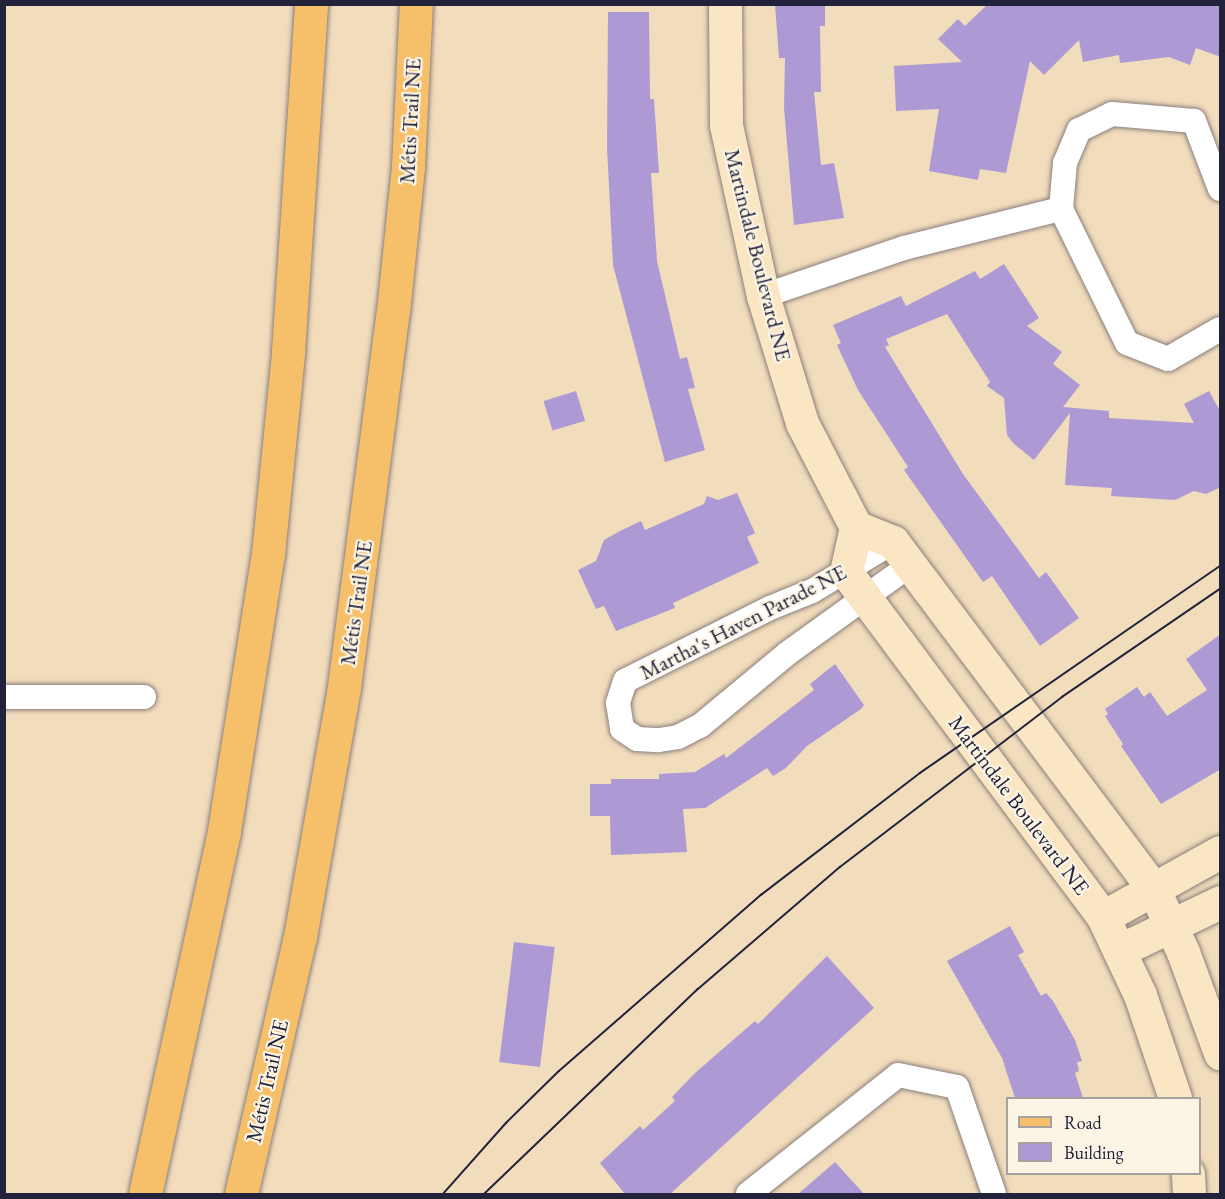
<!DOCTYPE html>
<html>
<head>
<meta charset="utf-8">
<style>
	body { margin:0 }
	#map { position:relative; width:1225px; height:1199px; overflow:hidden; background:#f1dcbc; font-family:"EB Garamond",serif }
	div>[style] { position:absolute }
	.building>* { inset:0; background:#ad99d4; transform-origin:0 0 }
	.roads { filter:drop-shadow(0 0 2px #8a7f7c) drop-shadow(0 0 2px #8a7f7c) }
	.street>* { height:24px; margin:-12px; padding:0 12px; transform-origin:12px; border-radius:12px; background:#fff }
	.secondary>* { height:33px; margin:-16.5px; padding:0 16.5px; transform-origin:16.5px; border-radius:16.5px; background:#fbe6c4 }
	.primary>* { height:33px; margin:-16.5px; padding:0 16.5px; transform-origin:16.5px; border-radius:16.5px; background:#f6c06b }
	.tram>* { height:1.5px; margin:-0.75px; padding:0 0.75px; transform-origin:0.75px; border-radius:0.75px; background:#22223b }
	span { translate:-50% -50%; white-space:nowrap; text-align:center; line-height:1.15; -webkit-text-stroke:4.5px #fcf5e5; paint-order:stroke }
	.street-label { font-size:22px; color:#22223b }
	.frame { position:absolute; inset:0; border:6px solid #22223b; pointer-events:none }
	.legend { position:absolute; left:1006px; top:1097px; width:195px; height:78px; box-sizing:border-box; background:#fcf5e5; border:2px solid #a5a1a1; margin:0; padding:8px 10px; list-style:none; font-size:18px; color:#22223b }
	.legend li { display:flex; align-items:center; gap:12px; height:30px }
	.legend b { width:30px; border:2px solid #a5a1a1 }
</style>
</head>
<body>
<div id="map">
	<div class="building">
		<i style="clip-path:polygon(775px 4px,825px 4px,825px 26px,820px 26px,821px 92px,814px 92px,821px 165px,834px 163px,844px 218px,794px 225px,784px 108px,785px 58px,779px 58px)"></i>
		<i style="clip-path:polygon(988px 4px,1221px 4px,1221px 57px,1196px 48px,1190px 65px,1169px 57px,1120px 63px,1119px 55px,1083px 62px,1079px 40px,1044px 75px,1030px 61px,1006px 173px,980px 169px,978px 180px,929px 171px,939px 109px,896px 111px,894px 66px,962px 62px,938px 39px,958px 19px,965px 26px)"></i>
		<i style="clip-path:polygon(608px 12px,649px 12px,650px 99px,654px 99px,659px 173px,651px 173px,657px 261px,680px 359px,687px 357px,695px 388px,688px 389px,705px 450px,665px 462px,613px 265px,607px 147px)"></i>
		<i style="clip-path:polygon(1004px 264px,1039px 318px,1027px 326px,1062px 352px,1053px 364px,1080px 385px,1063px 407px,1109px 411px,1109px 418px,1194px 423px,1184px 404px,1209px 391px,1221px 413px,1221px 487px,1206px 494px,1194px 491px,1175px 500px,1111px 496px,1112px 488px,1065px 485px,1070px 413px,1034px 460px,1014px 444px,1007px 435px,1004px 398px,987px 386px,990px 382px,947px 314px,886px 339px,889px 345px,885px 347px,963px 474px,1039px 578px,1046px 572px,1079px 618px,1040px 646px,992px 576px,983px 582px,904px 470px,908px 467px,858px 390px,837px 345px,841px 343px,833px 325px,901px 296px,906px 306px,975px 271px,980px 279px)"></i>
		<i style="left:576px;top:391px;width:31px;height:34px;rotate:73deg"></i>
		<i style="clip-path:polygon(737px 493px,755px 533px,747px 537px,759px 563px,673px 603px,675px 608px,616px 631px,604px 606px,596px 609px,578px 570px,596px 561px,604px 540px,620px 531px,641px 521px,645px 530px,704px 504px,707px 496px,718px 500px)"></i>
		<i style="clip-path:polygon(1221px 634px,1221px 769px,1161px 804px,1121px 746px,1123px 744px,1105px 716px,1108px 714px,1105px 709px,1137px 687px,1144px 697px,1150px 692px,1167px 716px,1207px 690px,1186px 659px)"></i>
		<i style="clip-path:polygon(835px 664px,864px 705px,861px 709px,807px 746px,786px 768px,773px 776px,767px 768px,705px 808px,683px 809px,687px 852px,611px 855px,610px 816px,590px 816px,590px 784px,611px 784px,611px 779px,659px 779px,659px 774px,695px 772px,724px 754px,726px 758px,814px 690px,810px 684px)"></i>
		<i style="clip-path:polygon(1010px 926px,1024px 952px,1018px 955px,1041px 996px,1046px 993px,1053px 1001px,1075px 1040px,1082px 1061px,1077px 1062px,1079px 1071px,1075px 1073px,1083px 1098px,1015px 1098px,1002px 1058px,947px 961px)"></i>
		<i style="left:514px;top:942px;width:41px;height:121px;rotate:7deg"></i>
		<i style="clip-path:polygon(827px 956px,874px 1008px,670px 1194px,625px 1194px,600px 1163px,640px 1126px,643px 1130px,675px 1101px,672px 1097px,695px 1073px,755px 1021px,758px 1024px)"></i>
		<i style="clip-path:polygon(835px 1162px,864px 1194px,798px 1194px)"></i>
	</div>
	<div class="roads">
		<div class="street">
			<i style="left:1220px;top:189px;width:73px;rotate:-110.9deg"></i>
			<i style="left:1194px;top:121px;width:82px;rotate:-175.1deg"></i>
			<i style="left:1112px;top:114px;width:37px;rotate:154deg"></i>
			<i style="left:1079px;top:130px;width:36px;rotate:113deg"></i>
			<i style="left:1065px;top:163px;width:46px;rotate:95deg"></i>
			<i style="left:1061px;top:209px;width:149px;rotate:63.8deg"></i>
			<i style="left:1127px;top:343px;width:44px;rotate:21.3deg"></i>
			<i style="left:1168px;top:359px;width:60px;rotate:-30deg"></i>
			<i style="left:763px;top:296px;width:149px;rotate:-18.8deg"></i>
			<i style="left:904px;top:248px;width:162px;rotate:-14deg"></i>
			<i style="left:893px;top:542px;width:95px;rotate:148.8deg"></i>
			<i style="left:812px;top:591px;width:45px;rotate:158deg"></i>
			<i style="left:770px;top:608px;width:162px;rotate:153.3deg"></i>
			<i style="left:625px;top:681px;width:23px;rotate:108deg"></i>
			<i style="left:618px;top:703px;width:26px;rotate:81deg"></i>
			<i style="left:622px;top:729px;width:18px;rotate:34deg"></i>
			<i style="left:637px;top:739px;width:22px;rotate:3deg"></i>
			<i style="left:659px;top:740px;width:19px;rotate:-9deg"></i>
			<i style="left:678px;top:737px;width:25px;rotate:-27deg"></i>
			<i style="left:700px;top:726px;width:114px;rotate:-39.7deg"></i>
			<i style="left:788px;top:653px;width:150px;rotate:-35.8deg"></i>
			<i style="left:4px;top:697px;width:140px"></i>
			<i style="left:748px;top:1194px;width:191px;rotate:-38.4deg"></i>
			<i style="left:898px;top:1075px;width:60px;rotate:11.5deg"></i>
			<i style="left:957px;top:1087px;width:113px;rotate:70.9deg"></i>
		</div>
		<div class="secondary">
			<i style="left:725px;top:4px;width:121px;rotate:89.5deg"></i>
			<i style="left:726px;top:125px;width:175px;rotate:77.8deg"></i>
			<i style="left:763px;top:296px;width:133px;rotate:72.9deg"></i>
			<i style="left:802px;top:423px;width:117px;rotate:62.6deg"></i>
			<i style="left:856px;top:527px;width:40px;rotate:22deg"></i>
			<i style="left:893px;top:542px;width:433px;rotate:53.1deg"></i>
			<i style="left:1153px;top:888px;width:71px;rotate:64.9deg"></i>
			<i style="left:1183px;top:952px;width:108px;rotate:69.9deg"></i>
			<i style="left:856px;top:527px;width:46px;rotate:102.5deg"></i>
			<i style="left:846px;top:572px;width:430px;rotate:53.3deg"></i>
			<i style="left:1103px;top:917px;width:86px;rotate:64.6deg"></i>
			<i style="left:1140px;top:995px;width:109px;rotate:71.2deg"></i>
			<i style="left:1103px;top:917px;width:134px;rotate:-29.1deg"></i>
			<i style="left:1120px;top:950px;width:111px;rotate:-25.6deg"></i>
			<i style="left:1188px;top:1174px;width:20px;rotate:87deg"></i>
		</div>
		<div class="primary">
			<i style="left:145px;top:1194px;width:371px;rotate:-77.7deg"></i>
			<i style="left:224px;top:831px;width:280px;rotate:-81deg"></i>
			<i style="left:268px;top:554px;width:203px;rotate:-84.3deg"></i>
			<i style="left:288px;top:352px;width:349px;rotate:-86.2deg"></i>
			<i style="left:241px;top:1194px;width:264px;rotate:-77.1deg"></i>
			<i style="left:300px;top:937px;width:254px;rotate:-80deg"></i>
			<i style="left:344px;top:687px;width:378px;rotate:-82.6deg"></i>
			<i style="left:393px;top:312px;width:147px;rotate:-84.1deg"></i>
			<i style="left:408px;top:166px;width:162px;rotate:-87.2deg"></i>
		</div>
	</div>
	<div class="tram">
		<i style="left:443px;top:1194px;width:95px;rotate:-48.4deg"></i>
		<i style="left:506px;top:1123px;width:74px;rotate:-44.5deg"></i>
		<i style="left:559px;top:1071px;width:268px;rotate:-41.1deg"></i>
		<i style="left:761px;top:895px;width:200px;rotate:-37.5deg"></i>
		<i style="left:920px;top:773px;width:364px;rotate:-34.6deg"></i>
		<i style="left:484px;top:1194px;width:296px;rotate:-43.8deg"></i>
		<i style="left:698px;top:989px;width:187px;rotate:-40.7deg"></i>
		<i style="left:840px;top:867px;width:280px;rotate:-37.4deg"></i>
		<i style="left:1062px;top:697px;width:191px;rotate:-34.4deg"></i>
	</div>
	<div class="street-label">
		<span style="left:410px;top:121px;rotate:-87deg">Métis Trail NE</span>
		<span style="left:758px;top:255px;rotate:76deg">Martindale Boulevard NE</span>
		<span style="left:356px;top:603px;rotate:-82deg">Métis Trail NE</span>
		<span style="left:743px;top:622px;rotate:-27deg">Martha's Haven Parade NE</span>
		<span style="left:1019px;top:805px;rotate:53deg">Martindale Boulevard NE</span>
		<span style="left:267px;top:1081px;rotate:-77deg">Métis Trail NE</span>
	</div>
	<div class="frame"></div>
	<ul class="legend">
	<li><b style="height:8px;background:#f6c06b"></b>Road</li>
	<li><b style="height:16px;background:#ad99d4"></b>Building</li>
	</ul>
</div>
</body>
</html>
